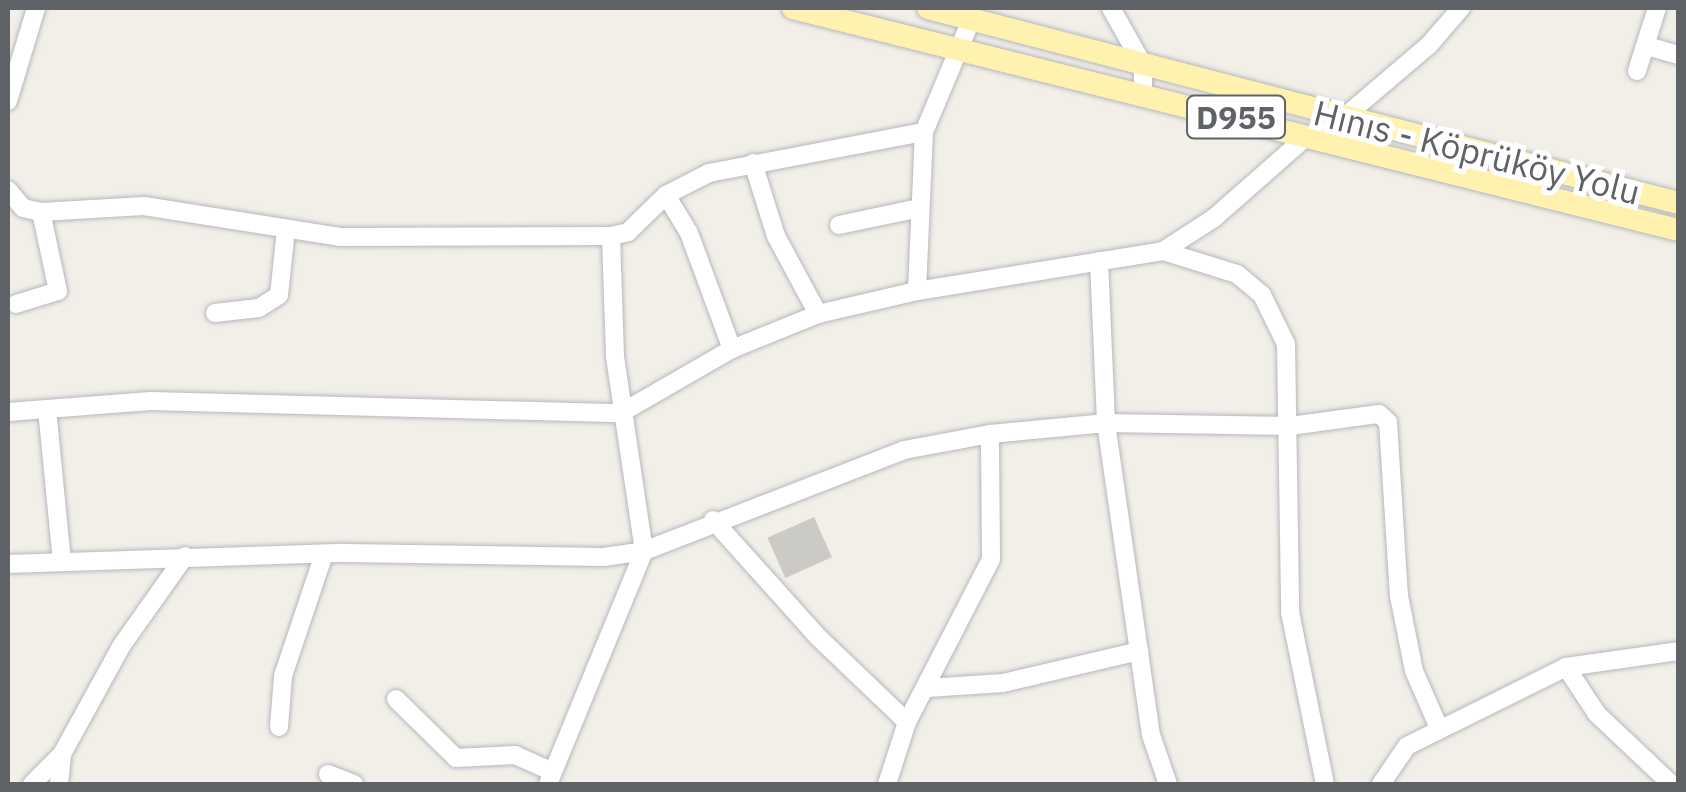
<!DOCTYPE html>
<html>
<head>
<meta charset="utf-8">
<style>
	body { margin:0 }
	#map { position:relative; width:1686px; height:792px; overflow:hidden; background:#f1efe8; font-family:"IBM Plex Sans",sans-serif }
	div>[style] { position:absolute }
	.building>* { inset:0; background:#cccac5; transform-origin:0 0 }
	.roads { filter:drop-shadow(0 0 2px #b5b8bc) drop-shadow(0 0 2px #b5b8bc) }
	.minor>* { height:18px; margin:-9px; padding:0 9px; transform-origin:9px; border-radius:9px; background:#fff }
	.major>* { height:22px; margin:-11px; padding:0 11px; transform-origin:11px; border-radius:11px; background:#fff2af }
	span { translate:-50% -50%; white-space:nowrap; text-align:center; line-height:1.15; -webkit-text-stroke:10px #fff; paint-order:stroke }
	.shield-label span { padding:2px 8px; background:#fff; border:2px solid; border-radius:8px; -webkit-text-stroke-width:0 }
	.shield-label { font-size:32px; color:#5f6368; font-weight:700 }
	.street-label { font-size:35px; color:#5f6368 }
	.frame { position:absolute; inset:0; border:10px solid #5f6368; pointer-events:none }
</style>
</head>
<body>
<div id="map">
	<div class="building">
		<i style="left:814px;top:517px;width:44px;height:51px;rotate:66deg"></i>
	</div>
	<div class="roads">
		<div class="minor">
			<i style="left:1111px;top:8px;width:65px;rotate:60.7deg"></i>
			<i style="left:1143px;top:65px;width:26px;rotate:90deg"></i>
			<i style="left:1647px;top:46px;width:32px;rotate:16deg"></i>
			<i style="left:1637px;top:71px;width:66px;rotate:-72.4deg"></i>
			<i style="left:8px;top:101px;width:97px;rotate:-73.2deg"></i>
			<i style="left:753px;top:163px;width:77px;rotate:72.5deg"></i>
			<i style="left:776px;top:236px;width:89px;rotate:61.7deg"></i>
			<i style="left:8px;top:190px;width:23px;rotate:50deg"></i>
			<i style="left:23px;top:208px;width:18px;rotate:13deg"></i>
			<i style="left:41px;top:212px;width:103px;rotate:-3.3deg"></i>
			<i style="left:144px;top:206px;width:198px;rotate:9deg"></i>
			<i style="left:340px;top:237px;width:271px;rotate:-0.2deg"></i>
			<i style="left:611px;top:236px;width:17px;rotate:-13deg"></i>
			<i style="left:628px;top:232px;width:53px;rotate:-44.2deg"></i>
			<i style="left:666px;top:195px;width:48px;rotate:-27.1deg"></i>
			<i style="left:709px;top:173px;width:219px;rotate:-10.8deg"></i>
			<i style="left:666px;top:195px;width:44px;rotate:58.8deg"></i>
			<i style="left:689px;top:233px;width:124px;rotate:69.7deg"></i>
			<i style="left:839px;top:225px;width:83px;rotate:-11.9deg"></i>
			<i style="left:1163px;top:251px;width:77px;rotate:17.3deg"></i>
			<i style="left:1237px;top:274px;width:33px;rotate:40deg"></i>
			<i style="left:1262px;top:295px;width:55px;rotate:63.9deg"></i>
			<i style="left:1286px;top:344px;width:268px;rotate:89.1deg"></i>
			<i style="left:1290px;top:612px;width:176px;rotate:78.5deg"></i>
			<i style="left:1099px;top:261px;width:162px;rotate:87.5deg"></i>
			<i style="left:1106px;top:423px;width:315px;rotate:81.8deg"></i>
			<i style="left:1151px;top:735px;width:52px;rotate:70.9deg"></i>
			<i style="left:917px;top:291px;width:159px;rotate:-87.5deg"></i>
			<i style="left:924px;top:132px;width:124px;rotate:-67.2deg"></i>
			<i style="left:16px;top:304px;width:44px;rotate:-17.2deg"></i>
			<i style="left:58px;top:291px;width:81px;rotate:-102.1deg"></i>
			<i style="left:215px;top:313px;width:44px;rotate:-6.5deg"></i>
			<i style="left:259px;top:308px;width:24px;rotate:-33deg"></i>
			<i style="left:279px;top:295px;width:65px;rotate:-83.9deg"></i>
			<i style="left:47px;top:409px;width:153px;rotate:84.4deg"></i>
			<i style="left:8px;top:412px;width:143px;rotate:-4.4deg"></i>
			<i style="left:151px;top:401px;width:470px;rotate:1.5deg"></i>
			<i style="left:621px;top:413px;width:128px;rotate:-30deg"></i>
			<i style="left:732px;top:349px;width:93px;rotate:-22.1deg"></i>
			<i style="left:818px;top:314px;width:102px;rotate:-13.1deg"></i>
			<i style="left:917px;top:291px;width:249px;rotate:-9.2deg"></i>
			<i style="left:1163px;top:251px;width:61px;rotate:-32.9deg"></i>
			<i style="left:1214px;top:218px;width:123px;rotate:-41.4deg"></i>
			<i style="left:1306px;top:137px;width:40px;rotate:-26.6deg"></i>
			<i style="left:1342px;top:119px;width:114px;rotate:-40.4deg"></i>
			<i style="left:1429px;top:45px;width:49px;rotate:-49.1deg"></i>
			<i style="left:713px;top:520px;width:157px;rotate:48.1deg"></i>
			<i style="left:818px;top:637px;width:123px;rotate:43.7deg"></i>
			<i style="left:8px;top:564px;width:337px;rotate:-1.9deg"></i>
			<i style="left:345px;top:553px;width:259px;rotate:0.9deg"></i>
			<i style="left:604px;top:557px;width:40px;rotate:-8.5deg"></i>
			<i style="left:644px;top:551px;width:279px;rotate:-21.2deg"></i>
			<i style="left:904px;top:450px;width:87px;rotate:-10.5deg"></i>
			<i style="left:990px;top:434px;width:117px;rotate:-5.4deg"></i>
			<i style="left:1106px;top:423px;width:184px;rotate:0.9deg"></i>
			<i style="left:1290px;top:426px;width:90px;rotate:-7.7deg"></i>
			<i style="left:1379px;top:414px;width:12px;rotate:42deg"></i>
			<i style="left:1388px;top:422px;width:174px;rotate:86.4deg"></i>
			<i style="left:1399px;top:596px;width:76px;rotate:78.7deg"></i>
			<i style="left:1414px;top:671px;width:62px;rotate:66.3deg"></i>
			<i style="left:1566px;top:667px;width:56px;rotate:56.6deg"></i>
			<i style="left:1597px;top:714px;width:102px;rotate:43.4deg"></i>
			<i style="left:928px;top:688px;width:75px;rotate:-3.8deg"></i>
			<i style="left:1003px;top:683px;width:140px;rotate:-13.2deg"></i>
			<i style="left:396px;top:699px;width:84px;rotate:44.5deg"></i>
			<i style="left:456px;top:758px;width:59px;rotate:-2.9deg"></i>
			<i style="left:515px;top:755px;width:39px;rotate:24deg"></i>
			<i style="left:279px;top:727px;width:51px;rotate:-85.5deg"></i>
			<i style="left:283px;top:676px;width:129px;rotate:-71.4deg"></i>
			<i style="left:328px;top:774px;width:28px;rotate:21deg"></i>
			<i style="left:32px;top:784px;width:42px;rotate:-45deg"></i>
			<i style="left:62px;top:754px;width:124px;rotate:-61.2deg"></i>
			<i style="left:122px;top:645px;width:109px;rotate:-54.7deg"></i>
			<i style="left:59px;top:784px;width:30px;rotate:-84deg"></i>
			<i style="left:548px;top:784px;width:252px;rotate:-67.6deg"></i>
			<i style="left:644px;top:551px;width:197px;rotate:-98.5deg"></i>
			<i style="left:615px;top:356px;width:120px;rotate:-91.9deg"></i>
			<i style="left:887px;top:784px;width:65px;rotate:-72.1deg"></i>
			<i style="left:907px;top:722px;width:183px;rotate:-62.7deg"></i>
			<i style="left:991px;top:559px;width:125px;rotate:-90.5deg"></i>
			<i style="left:1381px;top:784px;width:46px;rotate:-55.6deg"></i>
			<i style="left:1407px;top:746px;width:178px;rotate:-26.4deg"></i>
			<i style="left:1566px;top:667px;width:113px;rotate:-8.1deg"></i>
		</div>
		<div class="major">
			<i style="left:793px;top:8px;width:912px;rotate:14.08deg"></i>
			<i style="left:928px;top:8px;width:775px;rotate:14.57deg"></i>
		</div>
	</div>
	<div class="shield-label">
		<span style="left:1236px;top:117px">D955</span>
	</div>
	<div class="street-label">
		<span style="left:1477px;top:152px;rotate:14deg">Hınıs - Köprüköy Yolu</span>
	</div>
	<div class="frame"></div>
</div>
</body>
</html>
